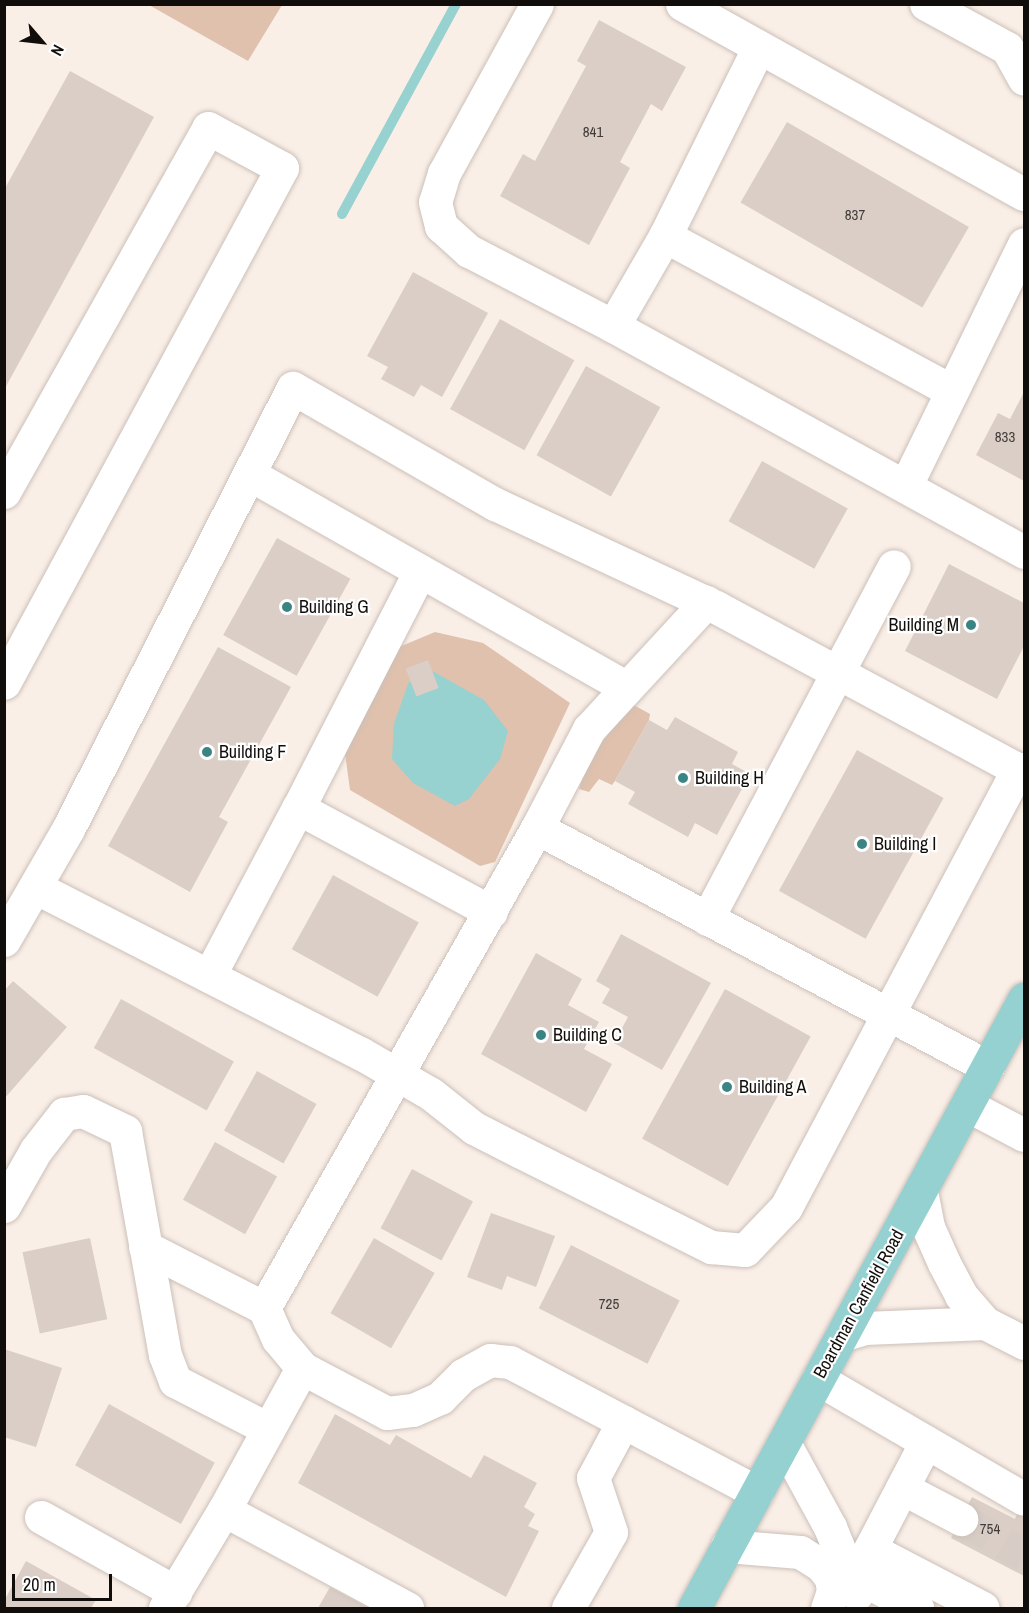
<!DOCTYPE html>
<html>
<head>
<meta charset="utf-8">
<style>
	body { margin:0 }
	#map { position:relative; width:1029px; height:1613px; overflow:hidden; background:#faefe7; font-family:"Archivo Narrow",sans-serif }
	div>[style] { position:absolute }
	.green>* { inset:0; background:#dfc1ad }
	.water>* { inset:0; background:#97d1d0 }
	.stream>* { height:10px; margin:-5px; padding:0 5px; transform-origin:5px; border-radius:5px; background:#97d1d0 }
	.building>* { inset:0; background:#dacec7; transform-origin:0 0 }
	.minor-tunnel>* { height:33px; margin-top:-16.5px; transform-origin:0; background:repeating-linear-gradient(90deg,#d7cdc6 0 33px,transparent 0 49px) }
	.roads { filter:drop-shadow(0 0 2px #cbc0b9) drop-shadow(0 0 2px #cbc0b9) }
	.minor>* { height:33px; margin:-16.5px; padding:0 16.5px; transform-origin:16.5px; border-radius:16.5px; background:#fff }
	.major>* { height:33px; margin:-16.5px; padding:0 16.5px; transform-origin:16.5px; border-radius:16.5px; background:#95d1d1 }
	.dots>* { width:16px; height:16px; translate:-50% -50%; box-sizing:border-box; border:3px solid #fefefe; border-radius:50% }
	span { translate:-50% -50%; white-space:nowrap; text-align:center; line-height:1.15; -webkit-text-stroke:4.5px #fefefe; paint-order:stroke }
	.number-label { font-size:15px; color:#433d3a }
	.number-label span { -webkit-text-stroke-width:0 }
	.poi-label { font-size:18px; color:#110d0b }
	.left { translate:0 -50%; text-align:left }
	.right { translate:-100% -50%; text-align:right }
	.street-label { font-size:18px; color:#110d0b }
	.frame { position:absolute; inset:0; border:6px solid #110d0b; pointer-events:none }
	.north { position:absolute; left:12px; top:12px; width:60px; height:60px; -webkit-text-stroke:4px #fefefe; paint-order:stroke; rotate:118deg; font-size:16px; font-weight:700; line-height:24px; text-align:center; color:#110d0b }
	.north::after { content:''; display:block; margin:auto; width:21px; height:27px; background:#110d0b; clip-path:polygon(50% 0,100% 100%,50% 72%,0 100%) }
	.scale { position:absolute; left:12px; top:1574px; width:100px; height:27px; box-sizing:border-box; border:3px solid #110d0b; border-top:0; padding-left:8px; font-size:18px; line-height:21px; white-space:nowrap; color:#110d0b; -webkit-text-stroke:4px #fefefe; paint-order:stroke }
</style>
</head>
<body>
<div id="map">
	<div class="green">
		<i style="clip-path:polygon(149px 5px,282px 5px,248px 61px)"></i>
		<i style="clip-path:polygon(435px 632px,483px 643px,570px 703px,495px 862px,480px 866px,350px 790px,345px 753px,399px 647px)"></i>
		<i style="clip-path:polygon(632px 704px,650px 714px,649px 720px,615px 781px,612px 785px,599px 779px,589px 792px,579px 789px,588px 760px)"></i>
	</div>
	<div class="water">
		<i style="clip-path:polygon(434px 672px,484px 700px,508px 731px,500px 759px,469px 799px,455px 806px,413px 783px,392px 759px,394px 724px,408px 684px,418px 673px)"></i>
	</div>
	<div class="stream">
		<i style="left:342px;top:214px;width:239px;rotate:-61.5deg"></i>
	</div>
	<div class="building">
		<i style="clip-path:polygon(599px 20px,686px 67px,662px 111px,651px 104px,620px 162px,630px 168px,589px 245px,500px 196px,523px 154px,535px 161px,586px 66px,577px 61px)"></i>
		<i style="clip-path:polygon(70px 71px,154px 117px,4px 390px,4px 190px)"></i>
		<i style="left:787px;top:122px;width:210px;height:93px;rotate:30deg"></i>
		<i style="clip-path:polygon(413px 272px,488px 313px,442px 397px,421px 385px,414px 397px,381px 379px,388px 367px,367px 356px)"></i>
		<i style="left:500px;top:319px;width:85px;height:103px;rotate:29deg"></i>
		<i style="left:586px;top:366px;width:85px;height:102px;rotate:29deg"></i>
		<i style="clip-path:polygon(1024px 392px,1024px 481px,976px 455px,998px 413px,1010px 419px)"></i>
		<i style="left:762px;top:461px;width:98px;height:69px;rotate:29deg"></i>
		<i style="left:277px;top:538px;width:84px;height:111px;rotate:29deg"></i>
		<i style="clip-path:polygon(949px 564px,1024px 603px,1024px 646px,997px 699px,905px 651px)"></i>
		<i style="clip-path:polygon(218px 647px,291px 687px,219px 817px,228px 822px,190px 892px,108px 846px)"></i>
		<i style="left:428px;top:660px;width:30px;height:24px;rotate:69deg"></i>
		<i style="clip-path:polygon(675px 717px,738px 752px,732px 764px,750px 774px,717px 835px,695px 823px,688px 837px,628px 804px,635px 792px,615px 781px,649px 720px,667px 730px)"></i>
		<i style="left:857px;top:750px;width:99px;height:161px;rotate:29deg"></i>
		<i style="left:333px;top:875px;width:98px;height:85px;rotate:29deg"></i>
		<i style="clip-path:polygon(621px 934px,711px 983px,662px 1070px,614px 1043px,628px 1017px,602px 1003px,610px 989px,596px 981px)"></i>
		<i style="clip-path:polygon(536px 953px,582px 979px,568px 1005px,599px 1022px,584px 1049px,612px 1064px,586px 1112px,481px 1054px)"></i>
		<i style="clip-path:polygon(13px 981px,67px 1027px,4px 1099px,4px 991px)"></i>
		<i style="left:725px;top:989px;width:98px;height:171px;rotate:29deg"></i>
		<i style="left:121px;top:999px;width:129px;height:56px;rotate:29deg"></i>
		<i style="left:257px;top:1071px;width:68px;height:68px;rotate:29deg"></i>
		<i style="left:215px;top:1142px;width:71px;height:66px;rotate:29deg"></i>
		<i style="left:412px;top:1169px;width:69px;height:67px;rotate:28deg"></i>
		<i style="clip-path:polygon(491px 1213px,555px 1236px,536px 1287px,507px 1276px,502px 1290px,467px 1277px)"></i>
		<i style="left:90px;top:1238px;width:83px;height:69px;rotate:78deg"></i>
		<i style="left:374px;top:1238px;width:70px;height:87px;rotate:30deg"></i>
		<i style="left:571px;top:1245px;width:122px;height:71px;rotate:27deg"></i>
		<i style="clip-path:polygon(4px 1349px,62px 1368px,36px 1447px,4px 1437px)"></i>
		<i style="left:109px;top:1404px;width:121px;height:70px;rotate:29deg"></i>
		<i style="clip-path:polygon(335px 1414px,390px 1445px,396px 1435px,471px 1478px,484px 1455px,537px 1483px,524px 1507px,535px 1514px,528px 1526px,539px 1531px,506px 1597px,298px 1483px)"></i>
		<i style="clip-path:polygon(972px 1497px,1015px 1519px,1018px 1511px,1024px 1515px,1024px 1576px,951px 1538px)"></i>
		<i style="clip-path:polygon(26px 1561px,96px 1600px,91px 1608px,4px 1608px,4px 1601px)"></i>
		<i style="clip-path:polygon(330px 1587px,369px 1608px,318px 1608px)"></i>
	</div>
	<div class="minor-tunnel">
		<i style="left:961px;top:1519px;width:72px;rotate:29.1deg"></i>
	</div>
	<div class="roads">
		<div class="minor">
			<i style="left:537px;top:4px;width:193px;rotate:118.8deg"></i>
			<i style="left:444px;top:173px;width:30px;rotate:107deg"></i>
			<i style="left:435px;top:202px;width:25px;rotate:76deg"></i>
			<i style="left:441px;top:226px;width:38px;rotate:42deg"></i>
			<i style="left:469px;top:251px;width:162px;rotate:27.5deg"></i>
			<i style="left:613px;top:326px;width:469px;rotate:28.8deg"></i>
			<i style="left:682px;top:4px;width:391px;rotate:29.1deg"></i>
			<i style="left:926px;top:4px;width:92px;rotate:28.5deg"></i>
			<i style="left:1007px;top:48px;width:35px;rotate:61deg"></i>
			<i style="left:665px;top:236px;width:211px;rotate:-63.6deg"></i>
			<i style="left:613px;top:326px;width:104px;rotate:-60deg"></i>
			<i style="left:665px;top:236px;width:326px;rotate:28.4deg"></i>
			<i style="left:249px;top:474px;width:433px;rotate:29.5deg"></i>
			<i style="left:906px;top:485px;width:268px;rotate:-63.9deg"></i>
			<i style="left:4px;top:492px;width:417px;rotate:-60.7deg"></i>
			<i style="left:208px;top:128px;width:84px;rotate:28.4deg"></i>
			<i style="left:282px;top:168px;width:585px;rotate:118.36deg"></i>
			<i style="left:420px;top:571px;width:267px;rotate:117.2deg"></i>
			<i style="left:298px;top:808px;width:219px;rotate:28.3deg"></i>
			<i style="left:537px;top:828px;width:112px;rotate:-62.3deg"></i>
			<i style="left:589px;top:729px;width:173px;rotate:-47.3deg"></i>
			<i style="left:35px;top:887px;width:365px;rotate:27.1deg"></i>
			<i style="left:360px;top:1053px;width:82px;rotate:30deg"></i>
			<i style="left:431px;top:1094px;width:55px;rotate:38.3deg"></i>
			<i style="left:474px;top:1128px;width:51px;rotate:27.1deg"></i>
			<i style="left:519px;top:1151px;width:215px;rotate:26.6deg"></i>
			<i style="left:711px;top:1247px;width:34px;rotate:5deg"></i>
			<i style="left:745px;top:1250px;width:59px;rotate:-46.4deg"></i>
			<i style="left:786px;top:1207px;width:496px;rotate:-62.1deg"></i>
			<i style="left:707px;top:919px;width:399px;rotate:-62.1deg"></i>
			<i style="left:4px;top:940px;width:128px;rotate:-60deg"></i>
			<i style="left:68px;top:829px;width:495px;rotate:-63deg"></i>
			<i style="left:293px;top:388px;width:233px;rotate:29.9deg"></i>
			<i style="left:495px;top:504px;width:244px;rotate:25deg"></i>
			<i style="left:716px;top:607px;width:350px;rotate:28.3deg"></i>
			<i style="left:209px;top:976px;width:190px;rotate:-62.1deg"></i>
			<i style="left:967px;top:1105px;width:64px;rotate:27.8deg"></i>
			<i style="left:4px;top:1206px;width:64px;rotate:-60.3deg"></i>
			<i style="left:36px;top:1150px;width:46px;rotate:-52.1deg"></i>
			<i style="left:64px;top:1114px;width:19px;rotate:-9deg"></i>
			<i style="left:83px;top:1111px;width:47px;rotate:25.5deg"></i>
			<i style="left:125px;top:1131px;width:228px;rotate:79.9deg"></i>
			<i style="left:165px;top:1355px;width:28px;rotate:69deg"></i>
			<i style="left:175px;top:1381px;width:105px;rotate:27.3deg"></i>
			<i style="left:145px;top:1247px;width:134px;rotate:27.1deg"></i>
			<i style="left:264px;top:1308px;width:34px;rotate:66deg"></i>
			<i style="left:278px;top:1339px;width:38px;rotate:50deg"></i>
			<i style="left:264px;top:1308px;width:552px;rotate:-60.37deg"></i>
			<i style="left:537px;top:828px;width:510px;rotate:27.92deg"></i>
			<i style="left:985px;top:1323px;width:44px;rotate:27.1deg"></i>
			<i style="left:842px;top:1335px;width:24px;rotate:-17deg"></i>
			<i style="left:865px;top:1328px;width:120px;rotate:-2.4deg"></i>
			<i style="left:985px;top:1323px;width:37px;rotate:-131deg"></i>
			<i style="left:961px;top:1295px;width:36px;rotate:-118deg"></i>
			<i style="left:944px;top:1263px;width:39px;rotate:-114deg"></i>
			<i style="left:928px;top:1227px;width:37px;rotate:-101deg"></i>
			<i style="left:818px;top:1379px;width:238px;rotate:30.2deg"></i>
			<i style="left:926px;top:1442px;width:121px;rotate:117.6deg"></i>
			<i style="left:870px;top:1549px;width:127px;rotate:27.6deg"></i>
			<i style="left:784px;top:1443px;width:96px;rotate:61.3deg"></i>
			<i style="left:830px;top:1527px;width:72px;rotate:68.1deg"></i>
			<i style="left:902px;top:1488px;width:67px;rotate:27.7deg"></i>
			<i style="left:224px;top:1510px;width:162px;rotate:-61.2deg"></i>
			<i style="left:302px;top:1368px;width:96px;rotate:27.9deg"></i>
			<i style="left:387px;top:1413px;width:26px;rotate:-7deg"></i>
			<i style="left:413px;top:1410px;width:30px;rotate:-24deg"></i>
			<i style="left:440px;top:1398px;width:33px;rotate:-45deg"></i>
			<i style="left:463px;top:1375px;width:31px;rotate:-29deg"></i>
			<i style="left:490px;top:1360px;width:20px;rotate:6deg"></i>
			<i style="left:510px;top:1362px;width:279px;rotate:27.8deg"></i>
			<i style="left:41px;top:1517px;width:154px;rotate:29.2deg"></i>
			<i style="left:727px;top:1546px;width:73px;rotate:4.7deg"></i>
			<i style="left:800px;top:1552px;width:25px;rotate:32deg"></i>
			<i style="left:821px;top:1565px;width:16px;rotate:52deg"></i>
			<i style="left:831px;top:1578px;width:13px;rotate:81deg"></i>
			<i style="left:833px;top:1591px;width:18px;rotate:109deg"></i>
			<i style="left:848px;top:1566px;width:31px;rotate:37deg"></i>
			<i style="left:873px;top:1585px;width:50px;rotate:27.6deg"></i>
			<i style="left:165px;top:1608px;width:114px;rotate:-59deg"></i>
			<i style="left:224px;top:1510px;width:208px;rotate:28.2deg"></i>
			<i style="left:568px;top:1608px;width:87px;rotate:-60.5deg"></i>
			<i style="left:611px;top:1532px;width:57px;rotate:-108.4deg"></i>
			<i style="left:593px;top:1478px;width:64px;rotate:-61.8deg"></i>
		</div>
		<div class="major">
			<i style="left:694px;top:1608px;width:693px;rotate:-61.55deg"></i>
		</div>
	</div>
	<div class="dots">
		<i style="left:287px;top:607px;background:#3b8484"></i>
		<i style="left:971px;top:625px;background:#3b8484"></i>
		<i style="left:207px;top:752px;background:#3b8484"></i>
		<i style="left:683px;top:778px;background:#3b8484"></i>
		<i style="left:862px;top:844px;background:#3b8484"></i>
		<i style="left:541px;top:1035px;background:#3b8484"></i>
		<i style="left:727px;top:1087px;background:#3b8484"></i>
	</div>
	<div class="number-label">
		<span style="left:593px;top:132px">841</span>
		<span style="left:855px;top:215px">837</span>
		<span style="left:1005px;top:437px">833</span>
		<span style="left:609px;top:1304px">725</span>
		<span style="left:990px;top:1529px">754</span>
	</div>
	<div class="poi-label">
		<span class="left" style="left:299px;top:607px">Building G</span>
		<span class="right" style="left:959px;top:625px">Building M</span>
		<span class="left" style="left:219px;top:752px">Building F</span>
		<span class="left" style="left:695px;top:778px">Building H</span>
		<span class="left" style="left:874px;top:844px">Building I</span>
		<span class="left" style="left:553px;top:1035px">Building C</span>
		<span class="left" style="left:739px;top:1087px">Building A</span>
	</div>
	<div class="street-label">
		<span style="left:859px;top:1304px;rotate:-61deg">Boardman Canfield Road</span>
	</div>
	<div class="frame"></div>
	<div class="north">N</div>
	<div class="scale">20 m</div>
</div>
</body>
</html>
